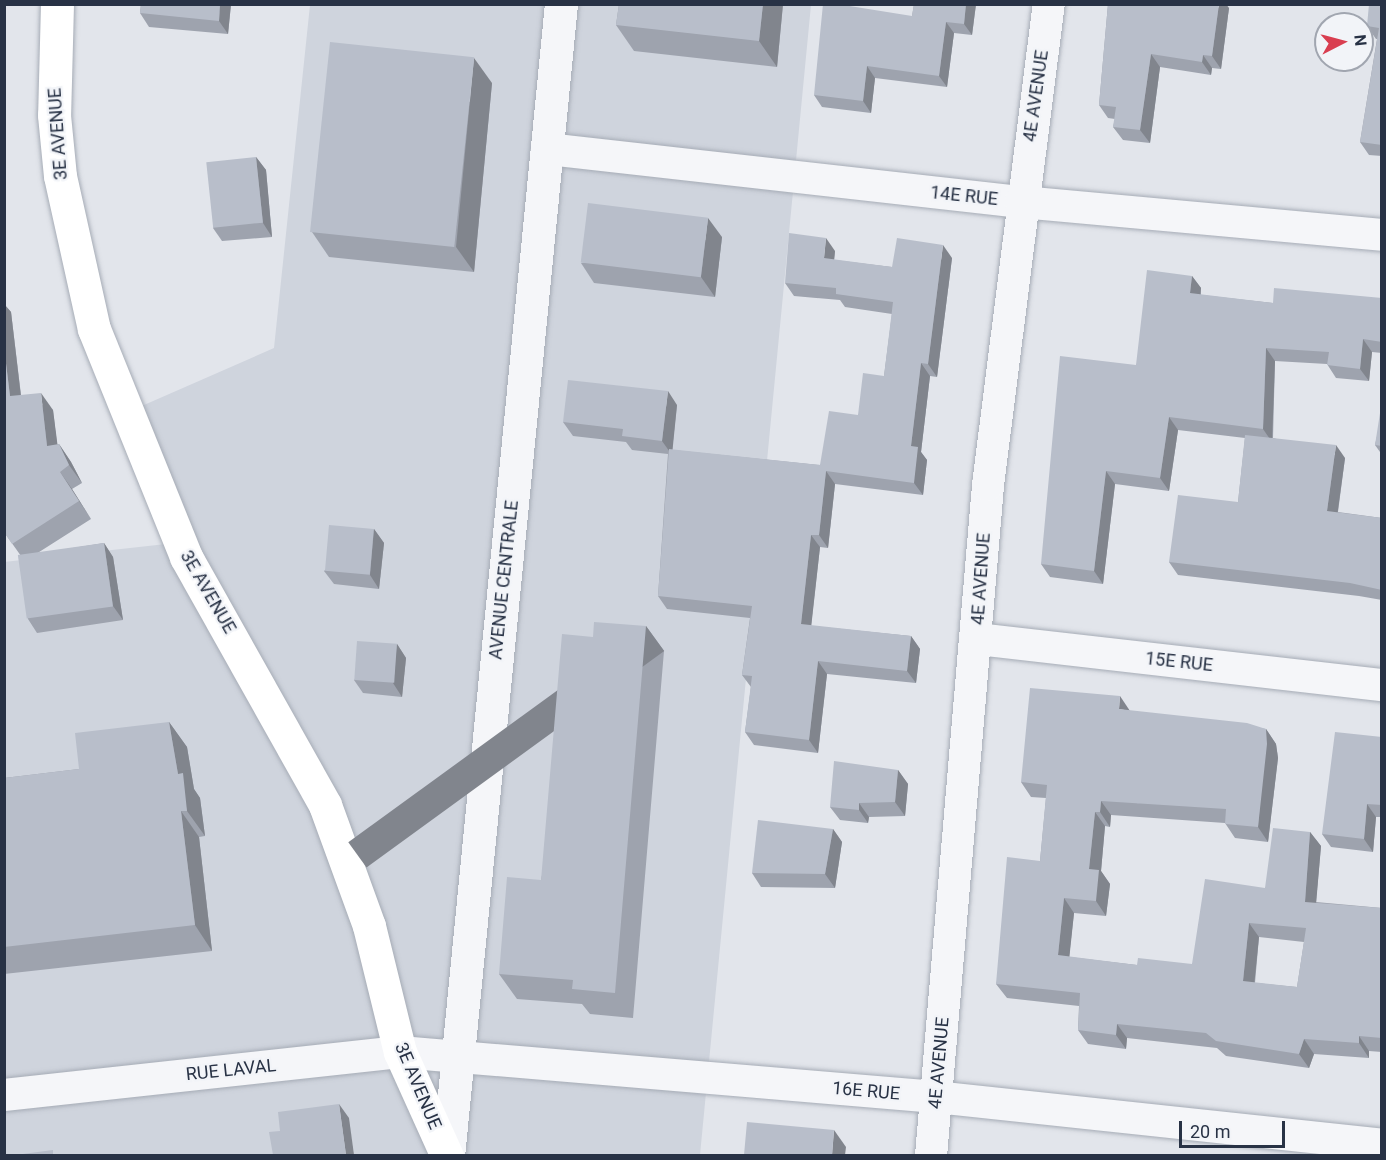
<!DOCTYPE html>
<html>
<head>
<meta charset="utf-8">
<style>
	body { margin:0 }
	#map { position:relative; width:1386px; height:1160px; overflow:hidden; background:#e2e5eb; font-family:Roboto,sans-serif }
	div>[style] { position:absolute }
	.built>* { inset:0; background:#cfd4dd }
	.roads { filter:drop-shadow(0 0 2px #a6acb6) drop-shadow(0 0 2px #a6acb6) }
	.minor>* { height:32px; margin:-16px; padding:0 16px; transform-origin:16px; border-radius:16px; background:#f5f6f9 }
	.tertiary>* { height:33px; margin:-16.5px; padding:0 16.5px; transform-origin:16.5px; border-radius:16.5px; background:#f5f6f9 }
	.secondary>* { height:33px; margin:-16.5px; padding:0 16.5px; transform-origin:16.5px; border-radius:16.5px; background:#fff }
	.wall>* { inset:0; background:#9ea3ae }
	.shaded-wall>* { inset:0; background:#81858d; transform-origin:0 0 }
	.building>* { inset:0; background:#b8beca; transform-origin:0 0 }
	span { translate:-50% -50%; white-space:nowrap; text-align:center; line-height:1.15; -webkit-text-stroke:4.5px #f2f4f8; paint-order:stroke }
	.street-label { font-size:18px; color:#283245 }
	.frame { position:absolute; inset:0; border:6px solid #283245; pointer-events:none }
	.north { position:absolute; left:1314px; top:12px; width:60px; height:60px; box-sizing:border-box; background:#f2f4f8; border:2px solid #a1a6b0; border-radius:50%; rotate:84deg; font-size:16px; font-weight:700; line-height:24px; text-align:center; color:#283245 }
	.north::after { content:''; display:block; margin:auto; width:21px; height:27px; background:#d93e50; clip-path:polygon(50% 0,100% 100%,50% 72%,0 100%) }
	.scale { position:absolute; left:1179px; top:1121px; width:106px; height:27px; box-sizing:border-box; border:3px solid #283245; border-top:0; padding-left:8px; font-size:18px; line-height:21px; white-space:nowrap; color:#283245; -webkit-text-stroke:4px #f2f4f8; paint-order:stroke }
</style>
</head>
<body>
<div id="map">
	<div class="built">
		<i style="clip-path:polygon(310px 5px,811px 5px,700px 1155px,5px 1155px,4px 562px,184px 542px,128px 412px,274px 348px)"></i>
	</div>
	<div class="roads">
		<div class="minor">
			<i style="left:547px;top:149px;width:477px;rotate:6.4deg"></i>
			<i style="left:1021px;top:202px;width:363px;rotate:5.2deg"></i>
			<i style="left:977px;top:639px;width:408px;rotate:6.5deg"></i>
			<i style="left:4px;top:1095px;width:398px;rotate:-6.2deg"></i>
			<i style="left:400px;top:1052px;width:538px;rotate:4.8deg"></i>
			<i style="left:936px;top:1097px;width:449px;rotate:6.1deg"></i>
			<i style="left:931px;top:1156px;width:673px;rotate:-85.14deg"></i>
			<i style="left:988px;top:485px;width:485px;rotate:-82.8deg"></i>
		</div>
		<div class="tertiary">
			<i style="left:448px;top:1156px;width:1158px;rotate:-84.4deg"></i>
		</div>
		<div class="secondary">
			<i style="left:57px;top:4px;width:111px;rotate:91.5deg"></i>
			<i style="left:54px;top:115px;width:61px;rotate:84.4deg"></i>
			<i style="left:60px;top:176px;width:157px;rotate:77.5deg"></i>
			<i style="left:94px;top:329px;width:246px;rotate:68deg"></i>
			<i style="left:186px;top:557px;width:284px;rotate:60.7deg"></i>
			<i style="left:325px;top:805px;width:129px;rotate:70deg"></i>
			<i style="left:369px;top:926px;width:130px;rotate:76.2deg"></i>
			<i style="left:400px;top:1052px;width:114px;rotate:65.7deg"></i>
		</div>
	</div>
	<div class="wall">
		<i style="clip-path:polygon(141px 4px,231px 4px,228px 34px,149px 27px,140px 13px)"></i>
		<i style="clip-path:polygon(619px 4px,783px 4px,777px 67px,634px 51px,616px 25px)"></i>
		<i style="clip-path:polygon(914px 4px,976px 4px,972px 35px,954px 33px,947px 87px,875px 78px,871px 113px,822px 107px,814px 95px,912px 16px)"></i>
		<i style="clip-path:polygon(1108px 4px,1229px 8px,1221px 69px,1212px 68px,1211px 75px,1160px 67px,1150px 143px,1123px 140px,1113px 127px,1115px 119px,1108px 118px,1099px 105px)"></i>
		<i style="clip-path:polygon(1382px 4px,1382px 156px,1369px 155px,1360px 142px,1377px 39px,1376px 39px,1367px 26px)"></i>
		<i style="clip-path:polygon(492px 83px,474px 272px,329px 257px,312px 232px)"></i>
		<i style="clip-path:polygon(256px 157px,266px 170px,272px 237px,222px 241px,213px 228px)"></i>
		<i style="clip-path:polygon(722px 237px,715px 297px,594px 283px,581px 263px)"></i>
		<i style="clip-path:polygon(835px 251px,834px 260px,892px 267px,952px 258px,937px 377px,930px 376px,921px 452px,927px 460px,923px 495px,835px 484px,828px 548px,820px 547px,811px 626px,911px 636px,920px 649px,916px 683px,827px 674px,818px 753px,754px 745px,745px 732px,751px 687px,742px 675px,750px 618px,667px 609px,658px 596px,668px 454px,632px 450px,626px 442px,573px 436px,563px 422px,677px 405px,672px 450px,820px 465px,858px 415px,884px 376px,892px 314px,845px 307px,840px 300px,794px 296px,785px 283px)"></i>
		<i style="clip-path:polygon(1192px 276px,1201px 288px,1201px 295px,1273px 303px,1382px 298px,1382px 353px,1372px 352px,1369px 381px,1336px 378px,1327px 364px,1275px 361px,1273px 438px,1345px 458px,1338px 512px,1382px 518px,1382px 600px,1359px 596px,1178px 575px,1169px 562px,1238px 502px,1245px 438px,1178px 430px,1169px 491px,1115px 484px,1103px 584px,1050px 577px,1041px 564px,1136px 365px)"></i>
		<i style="clip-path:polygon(4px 304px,11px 312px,21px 395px,53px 410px,57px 444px,59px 444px,71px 462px,82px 483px,72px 489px,91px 519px,36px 554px,104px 543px,113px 557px,123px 620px,37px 633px,28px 619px,21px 556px,4px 532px)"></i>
		<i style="clip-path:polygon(1382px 414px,1382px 452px,1380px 452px,1375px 445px)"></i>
		<i style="clip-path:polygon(374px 529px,384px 543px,379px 589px,334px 584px,324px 571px)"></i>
		<i style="clip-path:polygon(646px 626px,664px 651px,633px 1018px,590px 1014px,582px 1004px,517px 999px,499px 974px,541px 880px,593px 637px)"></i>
		<i style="clip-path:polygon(397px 644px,406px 658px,402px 697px,363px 693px,354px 680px)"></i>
		<i style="clip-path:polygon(evenodd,1130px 711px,1266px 729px,1276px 744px,1278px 758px,1268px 842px,1235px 838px,1225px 823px,1111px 815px,1110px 827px,1105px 826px,1101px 871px,1110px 884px,1106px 916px,1074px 913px,1069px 957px,1137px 965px,1192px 964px,1265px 888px,1310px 832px,1321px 846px,1316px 902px,1382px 908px,1382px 1052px,1369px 1051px,1369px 1058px,1314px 1054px,1309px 1068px,1226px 1056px,1217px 1048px,1127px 1038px,1126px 1049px,1088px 1044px,1078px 1030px,1079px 1006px,1007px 998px,996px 984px,1040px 861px,1046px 798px,1031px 797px,1021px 782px,1130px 711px,1259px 937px,1304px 942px,1297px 987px,1255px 983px,1259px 937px)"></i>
		<i style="clip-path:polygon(169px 722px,187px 747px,194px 789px,200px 798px,205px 836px,199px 837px,212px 951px,4px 974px,4px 778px,79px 769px)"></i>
		<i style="clip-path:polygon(1382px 737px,1382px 817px,1376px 817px,1373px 852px,1331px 847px,1322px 834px)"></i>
		<i style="clip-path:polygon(898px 770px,908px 784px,905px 816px,869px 817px,868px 823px,840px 820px,830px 807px)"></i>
		<i style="clip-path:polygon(833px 829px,842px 842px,835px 888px,761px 887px,752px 873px)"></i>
	</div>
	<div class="shaded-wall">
		<i style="clip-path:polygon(220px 4px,231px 4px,228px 34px,219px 21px)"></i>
		<i style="clip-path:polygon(763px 4px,783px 4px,777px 67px,759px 41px)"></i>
		<i style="clip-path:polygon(966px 4px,976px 4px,972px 35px,964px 24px)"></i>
		<i style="clip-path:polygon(1219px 4px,1226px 4px,1229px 8px,1221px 69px,1212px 56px)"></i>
		<i style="clip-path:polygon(946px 22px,954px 33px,947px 87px,939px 76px)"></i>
		<i style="clip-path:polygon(1151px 54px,1160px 67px,1150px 143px,1140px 130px)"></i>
		<i style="clip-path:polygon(1203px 55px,1212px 68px,1211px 75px,1202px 62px)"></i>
		<i style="clip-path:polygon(474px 58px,492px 83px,474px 272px,456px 247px)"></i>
		<i style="clip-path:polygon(867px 66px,875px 78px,871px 113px,863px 101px)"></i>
		<i style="clip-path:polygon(4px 125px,6px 153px,4px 151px)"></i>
		<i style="clip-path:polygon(256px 157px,266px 170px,272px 237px,263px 223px)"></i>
		<i style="clip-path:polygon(708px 218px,722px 237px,715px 297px,701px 277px)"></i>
		<i style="clip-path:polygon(826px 238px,835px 251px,833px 271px,824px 258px)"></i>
		<i style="clip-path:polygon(943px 245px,952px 258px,937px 377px,928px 364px)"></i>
		<i style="clip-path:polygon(1192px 276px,1201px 288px,1199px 306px,1190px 293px)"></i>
		<i style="clip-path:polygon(4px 304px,11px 312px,23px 414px,10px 396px,4px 347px)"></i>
		<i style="clip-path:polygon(1363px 339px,1372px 352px,1369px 381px,1360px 369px)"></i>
		<i style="clip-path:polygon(1266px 348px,1275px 361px,1272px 442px,1263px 429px)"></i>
		<i style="clip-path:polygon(921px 363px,930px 376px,921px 452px,927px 460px,923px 495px,914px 483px,911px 446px)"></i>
		<i style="clip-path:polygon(668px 391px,677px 405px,672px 455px,662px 441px)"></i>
		<i style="clip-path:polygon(41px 393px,53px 410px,60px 464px,47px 446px)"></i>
		<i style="clip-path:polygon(1169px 417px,1178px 430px,1169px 491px,1160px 478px)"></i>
		<i style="clip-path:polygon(59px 444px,71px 462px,82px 483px,69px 465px)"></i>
		<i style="clip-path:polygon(1336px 445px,1345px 458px,1336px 524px,1327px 511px)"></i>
		<i style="clip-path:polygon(826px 471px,835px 484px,828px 548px,819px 535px)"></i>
		<i style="clip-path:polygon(1106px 471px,1115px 484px,1103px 584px,1094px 571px)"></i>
		<i style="clip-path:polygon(60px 472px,72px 489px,91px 519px,79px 501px)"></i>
		<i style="clip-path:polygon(374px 529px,384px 543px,379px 589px,370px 575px)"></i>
		<i style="clip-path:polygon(811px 535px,820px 547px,810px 637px,801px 624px)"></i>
		<i style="clip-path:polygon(104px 543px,113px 557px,123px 620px,113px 606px)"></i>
		<i style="left:646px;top:626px;width:31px;height:368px;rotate:54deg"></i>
		<i style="clip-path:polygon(911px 636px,920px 649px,916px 683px,907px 671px)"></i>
		<i style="clip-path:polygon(397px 644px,406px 658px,402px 697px,393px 683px)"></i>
		<i style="clip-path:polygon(818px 661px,827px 674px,818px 753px,809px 740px)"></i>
		<i style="clip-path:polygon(1120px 696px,1130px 711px,1119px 709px)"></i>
		<i style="clip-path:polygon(169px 722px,187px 747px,194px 789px,200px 798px,205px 836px,187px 811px,178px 774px)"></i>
		<i style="clip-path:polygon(1266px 729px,1276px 744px,1278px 758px,1268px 842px,1258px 827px)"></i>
		<i style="clip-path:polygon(898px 770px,908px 784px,905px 816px,895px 802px)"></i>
		<i style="clip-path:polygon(1101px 801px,1111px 815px,1110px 827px,1100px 812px)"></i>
		<i style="clip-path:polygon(859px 803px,869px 817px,868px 823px,859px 810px)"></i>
		<i style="clip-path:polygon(1367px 804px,1376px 817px,1373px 852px,1364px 839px)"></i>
		<i style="clip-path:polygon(181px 811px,199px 837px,212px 951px,195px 925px)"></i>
		<i style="clip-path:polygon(1095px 812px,1105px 826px,1101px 871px,1110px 884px,1106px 916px,1096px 901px,1089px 869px)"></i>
		<i style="clip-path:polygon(833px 829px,842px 842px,835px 888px,825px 874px)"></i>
		<i style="clip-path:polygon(1310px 832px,1321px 846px,1315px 916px,1305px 902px)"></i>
		<i style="clip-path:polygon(1064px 898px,1074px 913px,1068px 970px,1058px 955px)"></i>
		<i style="clip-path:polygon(1249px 923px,1259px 937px,1253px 996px,1243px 981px)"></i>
		<i style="clip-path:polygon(1117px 1024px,1127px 1038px,1126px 1049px,1116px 1035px)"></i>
		<i style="clip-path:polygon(1359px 1036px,1369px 1051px,1369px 1058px,1359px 1043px)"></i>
		<i style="clip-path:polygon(1304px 1039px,1314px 1054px,1309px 1068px,1299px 1054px)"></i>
		<i style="clip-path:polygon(339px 1104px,349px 1118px,354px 1155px,346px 1155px)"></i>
		<i style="clip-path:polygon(834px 1130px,846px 1147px,845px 1155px,832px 1155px)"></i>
	</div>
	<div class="building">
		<i style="clip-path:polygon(141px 4px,220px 4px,219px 21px,140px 13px)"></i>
		<i style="clip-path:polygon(619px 4px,763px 4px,759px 41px,616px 25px)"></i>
		<i style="clip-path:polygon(823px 4px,837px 4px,912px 16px,914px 4px,966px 4px,964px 24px,946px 22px,939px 76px,867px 66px,863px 101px,814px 95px)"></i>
		<i style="clip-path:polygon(1108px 4px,1219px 4px,1212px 56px,1203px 55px,1202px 62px,1151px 54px,1140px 130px,1113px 127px,1116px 107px,1099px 105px)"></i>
		<i style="clip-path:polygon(1369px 4px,1382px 4px,1382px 145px,1360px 142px,1379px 28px,1367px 26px)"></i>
		<i style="left:330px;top:42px;width:145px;height:191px;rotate:6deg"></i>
		<i style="left:256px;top:157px;width:66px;height:50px;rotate:84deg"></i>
		<i style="left:588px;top:203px;width:121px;height:60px;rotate:7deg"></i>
		<i style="clip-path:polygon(789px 233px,826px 238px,824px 258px,892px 267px,897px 238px,943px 245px,928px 364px,921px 363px,911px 446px,918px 447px,914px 483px,826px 471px,819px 535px,811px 535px,801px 624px,911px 636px,907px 671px,818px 661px,809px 740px,745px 732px,752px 676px,742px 675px,752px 606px,658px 596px,669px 449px,820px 465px,829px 411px,858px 415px,863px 373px,884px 376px,893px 302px,836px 294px,836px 288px,785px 283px)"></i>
		<i style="clip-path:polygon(1147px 270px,1192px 276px,1190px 293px,1273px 303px,1274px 288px,1382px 298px,1382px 342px,1363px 339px,1360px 369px,1327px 365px,1329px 352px,1266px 348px,1263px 429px,1169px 417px,1160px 478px,1106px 471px,1094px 571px,1041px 564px,1060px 356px,1136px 365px)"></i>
		<i style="clip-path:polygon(4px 347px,10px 396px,41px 393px,47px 446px,59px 444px,69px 465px,60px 472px,79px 501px,12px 544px,4px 532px)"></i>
		<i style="clip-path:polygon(568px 380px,668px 391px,662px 441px,622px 436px,623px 429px,563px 422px)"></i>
		<i style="clip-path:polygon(1380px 413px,1382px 414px,1382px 446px,1375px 445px)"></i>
		<i style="clip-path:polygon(1245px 435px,1336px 445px,1327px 511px,1382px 518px,1382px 590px,1350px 583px,1169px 562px,1178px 495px,1238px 502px)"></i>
		<i style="left:329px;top:525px;width:45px;height:46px;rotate:5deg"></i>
		<i style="left:104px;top:543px;width:64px;height:87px;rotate:82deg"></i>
		<i style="clip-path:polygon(594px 622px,646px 626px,615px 993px,572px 989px,573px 980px,499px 974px,507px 877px,541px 880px,562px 634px,593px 637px)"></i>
		<i style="left:357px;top:641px;width:40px;height:39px;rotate:4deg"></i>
		<i style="clip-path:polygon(evenodd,1030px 688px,1120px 696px,1119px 709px,1247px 723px,1266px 729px,1267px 744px,1258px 827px,1225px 824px,1226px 809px,1101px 801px,1100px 812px,1095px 812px,1089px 869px,1099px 870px,1096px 901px,1064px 898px,1058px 955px,1137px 965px,1138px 958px,1192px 964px,1205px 879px,1265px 888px,1273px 828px,1310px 832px,1305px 902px,1382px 908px,1382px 1038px,1359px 1036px,1359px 1043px,1304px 1039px,1299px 1054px,1216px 1041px,1206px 1033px,1117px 1024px,1116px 1035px,1078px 1030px,1080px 993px,996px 984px,1007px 857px,1040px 861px,1047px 785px,1021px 782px,1030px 688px,1249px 923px,1306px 928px,1297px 987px,1243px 981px,1249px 923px)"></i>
		<i style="clip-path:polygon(169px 722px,178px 774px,183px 773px,187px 811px,181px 811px,195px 925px,4px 947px,4px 778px,79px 769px,75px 733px)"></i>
		<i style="clip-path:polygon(1335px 732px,1382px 737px,1382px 805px,1367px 804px,1364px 839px,1322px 834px)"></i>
		<i style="clip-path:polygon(834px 761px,898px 770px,895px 802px,859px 803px,859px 810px,830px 807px)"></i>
		<i style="clip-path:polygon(758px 820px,833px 829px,825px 874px,752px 873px)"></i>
		<i style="clip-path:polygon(339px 1104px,346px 1155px,273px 1155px,269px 1132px,280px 1131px,278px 1112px)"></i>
		<i style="clip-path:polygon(747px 1122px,834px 1130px,832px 1155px,744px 1155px)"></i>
		<i style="clip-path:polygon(53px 1150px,53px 1155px,15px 1155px)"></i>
	</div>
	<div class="street-label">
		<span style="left:1036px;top:96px;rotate:-82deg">4E AVENUE</span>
		<span style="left:58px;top:134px;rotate:-94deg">3E AVENUE</span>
		<span style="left:964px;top:196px;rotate:6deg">14E RUE</span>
		<span style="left:981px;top:579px;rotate:-86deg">4E AVENUE</span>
		<span style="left:504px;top:580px;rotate:-84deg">AVENUE CENTRALE</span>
		<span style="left:208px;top:592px;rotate:60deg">3E AVENUE</span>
		<span style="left:1179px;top:662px;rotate:6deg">15E RUE</span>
		<span style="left:939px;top:1063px;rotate:-85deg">4E AVENUE</span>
		<span style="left:231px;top:1070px;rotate:-6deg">RUE LAVAL</span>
		<span style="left:418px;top:1086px;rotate:67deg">3E AVENUE</span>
		<span style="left:866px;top:1091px;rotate:5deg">16E RUE</span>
	</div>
	<div class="frame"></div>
	<div class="north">N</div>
	<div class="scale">20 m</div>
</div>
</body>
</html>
